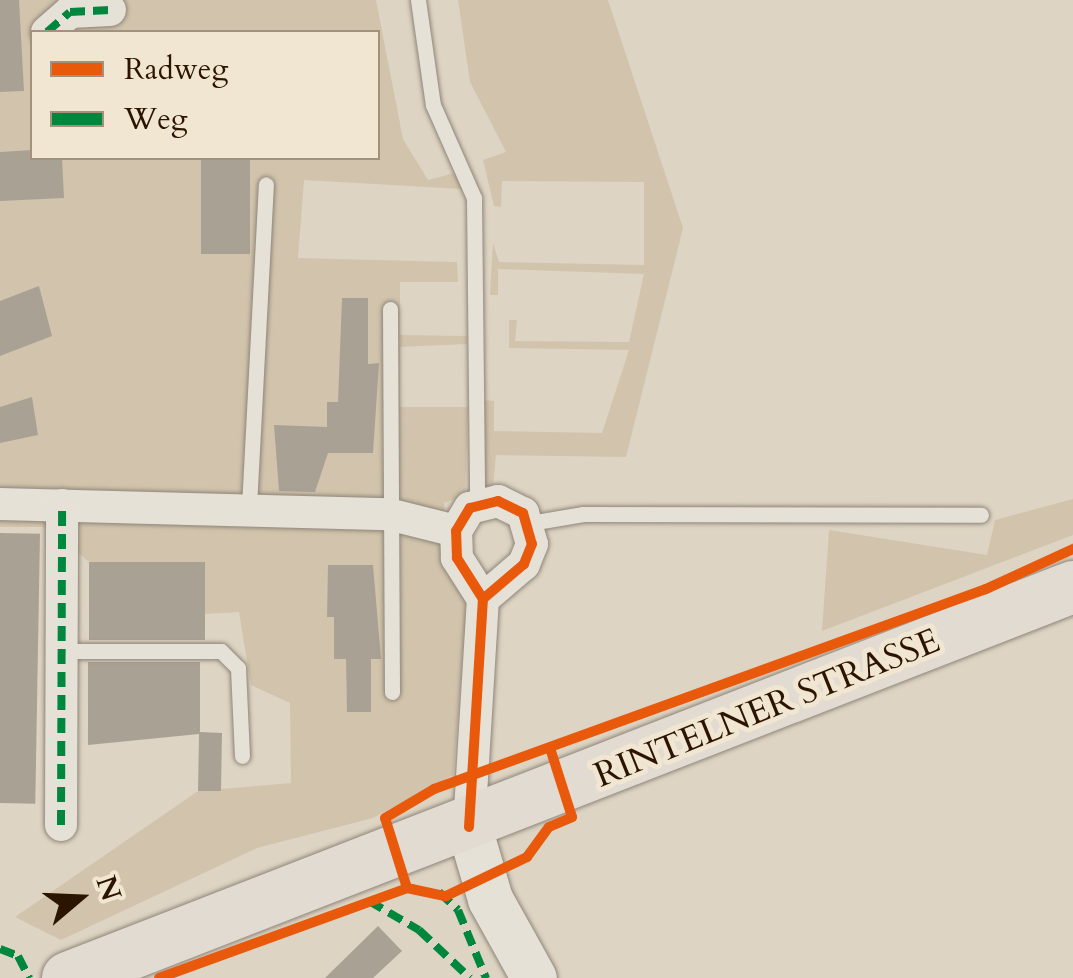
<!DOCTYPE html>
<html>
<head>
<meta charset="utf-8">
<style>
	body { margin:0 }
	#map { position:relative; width:1073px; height:978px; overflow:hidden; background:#ded4c3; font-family:Cardo,serif }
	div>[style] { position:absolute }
	.green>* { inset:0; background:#d2c4ac }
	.building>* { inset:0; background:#aaa195; transform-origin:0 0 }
	.roads { filter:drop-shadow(0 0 2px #8e8579) drop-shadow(0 0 2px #8e8579) }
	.lane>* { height:15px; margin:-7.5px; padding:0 7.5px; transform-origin:7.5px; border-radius:7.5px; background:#e6e1d7 }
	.street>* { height:32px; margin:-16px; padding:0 16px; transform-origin:16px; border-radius:16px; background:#e6e1d7 }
	.secondary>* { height:45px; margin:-22.5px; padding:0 22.5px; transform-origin:22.5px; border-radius:22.5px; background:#e6e1d7 }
	.primary>* { height:52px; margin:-26px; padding:0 26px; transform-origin:26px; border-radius:26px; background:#e1dbd1 }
	.quiet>* { height:8px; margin-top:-4px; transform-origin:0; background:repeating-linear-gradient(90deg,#00873e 0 15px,transparent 0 23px) }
	.cycleway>* { height:10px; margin:-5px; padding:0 5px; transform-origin:5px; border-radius:5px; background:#e8590c }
	span { translate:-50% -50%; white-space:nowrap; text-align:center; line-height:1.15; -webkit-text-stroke:10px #f1e6d1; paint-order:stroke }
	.street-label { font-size:35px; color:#2b1400 }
	.legend { position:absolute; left:30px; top:30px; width:350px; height:130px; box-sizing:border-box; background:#f1e6d1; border:2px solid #a2927d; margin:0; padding:12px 18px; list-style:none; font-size:30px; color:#2b1400 }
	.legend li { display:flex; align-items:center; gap:20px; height:50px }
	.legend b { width:50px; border:2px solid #a2927d }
	.north { position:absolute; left:30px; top:848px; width:100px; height:100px; -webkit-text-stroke:8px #f1e6d1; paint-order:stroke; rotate:71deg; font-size:28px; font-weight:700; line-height:40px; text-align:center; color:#2b1400 }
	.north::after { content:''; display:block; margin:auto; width:35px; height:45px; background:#2b1400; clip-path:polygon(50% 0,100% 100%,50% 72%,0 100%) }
</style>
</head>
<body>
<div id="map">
	<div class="green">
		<i style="clip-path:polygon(evenodd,0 0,376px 0,403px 139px,428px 180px,455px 173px,462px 189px,304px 180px,298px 258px,457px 262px,458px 282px,400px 282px,400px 335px,467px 336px,467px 344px,400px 347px,400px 407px,468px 407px,465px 495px,444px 503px,447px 552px,468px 597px,453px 775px,373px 818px,257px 848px,61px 940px,15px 917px,198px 791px,291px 783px,290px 703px,251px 685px,239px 612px,204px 614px,205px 563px,89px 562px,48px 527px,0 527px,0 0,32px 32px,378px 32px,378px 158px,32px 158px,32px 32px)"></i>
		<i style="clip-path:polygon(458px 0,608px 0,683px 228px,626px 457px,496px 455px,493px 486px,483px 486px,482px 400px,494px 401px,494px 431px,602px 433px,629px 350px,509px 348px,509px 320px,517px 320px,515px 341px,629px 342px,644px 274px,498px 269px,498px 295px,490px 295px,493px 243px,499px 262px,644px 265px,644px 182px,502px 181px,501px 207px,494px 206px,483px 160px,506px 152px,470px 82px)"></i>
		<i style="clip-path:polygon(1073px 499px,1073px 535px,822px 631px,829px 530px,987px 555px,995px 520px)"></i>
	</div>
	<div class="building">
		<i style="clip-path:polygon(0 0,19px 0,24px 91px,0 92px)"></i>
		<i style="clip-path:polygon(32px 150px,32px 158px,62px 158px,64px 198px,0 201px,0 152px)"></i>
		<i style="left:201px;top:158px;width:49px;height:96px"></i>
		<i style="clip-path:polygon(39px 286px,52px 336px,0 356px,0 301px)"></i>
		<i style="clip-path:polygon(342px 298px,368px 298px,368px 364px,379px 363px,373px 453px,328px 453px,315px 492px,279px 491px,274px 425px,327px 427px,327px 402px,338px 402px)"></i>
		<i style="clip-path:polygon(32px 397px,38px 435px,0 443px,0 407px)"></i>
		<i style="left:0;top:533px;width:40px;height:270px;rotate:1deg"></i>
		<i style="left:89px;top:562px;width:116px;height:78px"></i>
		<i style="clip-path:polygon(328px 565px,373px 565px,381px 659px,371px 659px,371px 712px,347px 712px,346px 659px,334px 659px,334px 617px,327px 617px)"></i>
		<i style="clip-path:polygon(88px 662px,200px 662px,200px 732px,222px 733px,221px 791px,198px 791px,199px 734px,88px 745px)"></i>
		<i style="clip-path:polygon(378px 926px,402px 951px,373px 978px,325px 978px)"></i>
	</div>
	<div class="roads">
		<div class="lane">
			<i style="left:418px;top:0;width:106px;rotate:81.9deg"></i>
			<i style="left:433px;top:105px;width:102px;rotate:66.2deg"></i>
			<i style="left:474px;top:198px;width:307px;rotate:89.4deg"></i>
			<i style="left:390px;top:309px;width:383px;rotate:89.7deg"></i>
			<i style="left:249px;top:507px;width:323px;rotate:-87deg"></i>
			<i style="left:530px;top:523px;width:54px;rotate:-9.6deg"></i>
			<i style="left:583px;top:514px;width:398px;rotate:0.1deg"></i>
			<i style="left:61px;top:651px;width:160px"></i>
			<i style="left:221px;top:651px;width:24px;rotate:45deg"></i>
			<i style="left:238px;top:668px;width:88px;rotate:87.4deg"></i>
		</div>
		<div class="street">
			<i style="left:47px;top:32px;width:30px;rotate:-41deg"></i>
			<i style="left:70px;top:12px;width:40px;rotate:-2.9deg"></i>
			<i style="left:0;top:504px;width:388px;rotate:1.5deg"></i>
			<i style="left:388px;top:514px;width:70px;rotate:14deg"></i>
			<i style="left:61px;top:825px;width:320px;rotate:-89.8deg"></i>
			<i style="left:469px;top:827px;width:228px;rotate:-86.5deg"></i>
			<i style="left:483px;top:599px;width:49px;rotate:-122.4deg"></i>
			<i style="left:457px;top:558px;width:27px;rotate:-92deg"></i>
			<i style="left:456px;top:531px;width:27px;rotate:-59deg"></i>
			<i style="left:470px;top:508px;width:29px;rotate:-14deg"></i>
			<i style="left:498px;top:501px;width:28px;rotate:26deg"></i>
			<i style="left:523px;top:513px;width:32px;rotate:74deg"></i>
			<i style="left:532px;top:544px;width:22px;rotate:112deg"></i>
			<i style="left:524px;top:564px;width:54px;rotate:139.5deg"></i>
		</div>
		<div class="secondary">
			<i style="left:469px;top:827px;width:75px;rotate:73.7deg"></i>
			<i style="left:490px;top:899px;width:90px;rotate:60.9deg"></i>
		</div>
		<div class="primary">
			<i style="left:68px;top:978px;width:1078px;rotate:-21.26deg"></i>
		</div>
	</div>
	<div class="quiet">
		<i style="left:47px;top:32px;width:30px;rotate:-41deg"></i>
		<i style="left:70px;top:12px;width:40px;rotate:-2.9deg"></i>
		<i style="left:61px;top:825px;width:320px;rotate:-89.8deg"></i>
		<i style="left:439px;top:892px;width:26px;rotate:43deg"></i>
		<i style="left:458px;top:910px;width:74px;rotate:67.6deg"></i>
		<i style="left:369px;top:901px;width:58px;rotate:30.1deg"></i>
		<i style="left:419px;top:930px;width:70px;rotate:43.3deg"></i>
		<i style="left:0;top:949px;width:19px;rotate:21deg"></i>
		<i style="left:18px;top:956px;width:25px;rotate:63deg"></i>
	</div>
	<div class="cycleway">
		<i style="left:469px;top:827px;width:228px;rotate:-86.5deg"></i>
		<i style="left:483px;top:599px;width:49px;rotate:-122.4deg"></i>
		<i style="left:457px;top:558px;width:27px;rotate:-92deg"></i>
		<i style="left:456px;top:531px;width:27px;rotate:-59deg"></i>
		<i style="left:470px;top:508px;width:29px;rotate:-14deg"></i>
		<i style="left:498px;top:501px;width:28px;rotate:26deg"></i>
		<i style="left:523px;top:513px;width:32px;rotate:74deg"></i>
		<i style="left:532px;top:544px;width:22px;rotate:112deg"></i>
		<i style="left:524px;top:564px;width:54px;rotate:139.5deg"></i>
		<i style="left:407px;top:888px;width:73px;rotate:-107.4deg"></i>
		<i style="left:385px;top:818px;width:57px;rotate:-30.6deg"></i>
		<i style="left:434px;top:789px;width:587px;rotate:-19.92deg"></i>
		<i style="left:986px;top:589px;width:96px;rotate:-24.7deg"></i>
		<i style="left:159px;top:978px;width:264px;rotate:-19.9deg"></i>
		<i style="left:407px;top:888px;width:40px;rotate:12deg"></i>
		<i style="left:446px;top:896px;width:90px;rotate:-25.7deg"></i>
		<i style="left:527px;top:857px;width:37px;rotate:-54deg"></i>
		<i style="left:549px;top:827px;width:25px;rotate:-23deg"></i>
		<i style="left:572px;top:817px;width:69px;rotate:-107.7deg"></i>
	</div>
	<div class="street-label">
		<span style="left:767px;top:708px;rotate:-22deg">RINTELNER STRASSE</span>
	</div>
	<ul class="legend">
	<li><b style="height:12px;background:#e8590c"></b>Radweg</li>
	<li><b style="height:12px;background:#00873e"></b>Weg</li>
	</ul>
	<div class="north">N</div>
</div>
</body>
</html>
